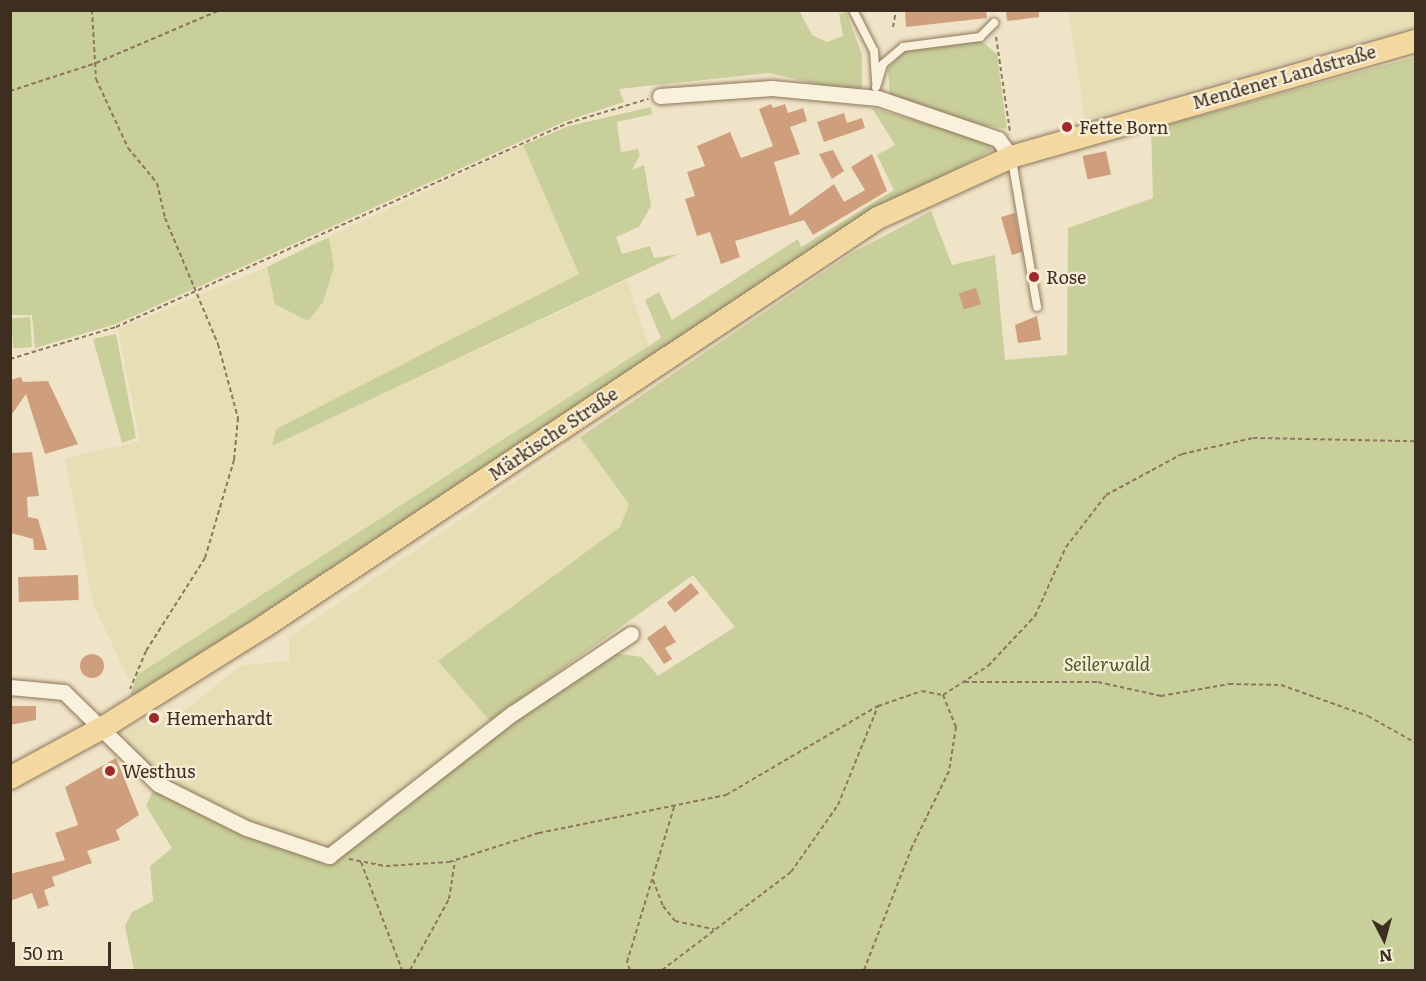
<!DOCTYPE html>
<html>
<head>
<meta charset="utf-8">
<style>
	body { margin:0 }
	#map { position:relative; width:1426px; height:981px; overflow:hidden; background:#f0e4c8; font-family:Literata,serif }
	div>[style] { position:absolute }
	.farmland>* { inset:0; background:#e6deb5 }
	.green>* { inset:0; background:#c9cf9b; transform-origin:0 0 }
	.building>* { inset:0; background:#cf9f7d; transform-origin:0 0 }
	.round { border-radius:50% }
	.path>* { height:2px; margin-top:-1px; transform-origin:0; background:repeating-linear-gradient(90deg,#8d765c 0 4.5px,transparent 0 7.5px) }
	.roads { filter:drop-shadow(0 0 2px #8d765c) drop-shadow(0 0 2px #8d765c) }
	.lane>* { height:8px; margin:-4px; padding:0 4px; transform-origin:4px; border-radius:4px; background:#faf1dc }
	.street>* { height:15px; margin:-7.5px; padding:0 7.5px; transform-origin:7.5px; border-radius:7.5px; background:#faf1dc }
	.primary>* { height:22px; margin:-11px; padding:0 11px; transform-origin:11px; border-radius:11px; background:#f3d9a0 }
	.dots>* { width:16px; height:16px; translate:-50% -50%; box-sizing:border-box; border:3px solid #f7eed8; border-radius:50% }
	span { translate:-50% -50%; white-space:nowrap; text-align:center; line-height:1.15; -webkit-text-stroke:4.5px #f7eed8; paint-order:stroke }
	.street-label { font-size:18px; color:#3d2e20 }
	.poi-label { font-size:18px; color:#3d2e20 }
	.left { translate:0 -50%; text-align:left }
	.park-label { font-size:18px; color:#4d5a26; font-style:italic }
	.frame { position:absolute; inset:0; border:12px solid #3d2e20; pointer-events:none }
	.north { position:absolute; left:1354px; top:909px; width:60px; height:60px; -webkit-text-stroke:4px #f7eed8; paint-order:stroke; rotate:174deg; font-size:16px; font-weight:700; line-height:24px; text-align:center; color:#3d2e20 }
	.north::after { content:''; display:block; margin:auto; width:21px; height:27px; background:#3d2e20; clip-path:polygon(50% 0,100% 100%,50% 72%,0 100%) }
	.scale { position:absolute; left:12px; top:942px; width:99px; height:27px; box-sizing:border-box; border:3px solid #3d2e20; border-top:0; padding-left:8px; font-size:18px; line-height:21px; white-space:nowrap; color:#3d2e20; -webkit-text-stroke:4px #f7eed8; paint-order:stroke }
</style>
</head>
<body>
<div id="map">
	<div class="farmland">
		<i style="clip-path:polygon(1415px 10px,1415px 26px,1085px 120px,1068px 11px)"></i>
		<i style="clip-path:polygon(523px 145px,579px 274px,276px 429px,272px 446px,627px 280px,649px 347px,129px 680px,93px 604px,65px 458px,140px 441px,118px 329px,267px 267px,275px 304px,334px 267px,329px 237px)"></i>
		<i style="clip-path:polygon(580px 437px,630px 505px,620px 527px,439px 661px,490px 721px,338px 845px,321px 849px,251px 826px,165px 785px,131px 750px,124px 734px,146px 720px,181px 713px,242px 665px,289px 661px,289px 637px)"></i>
	</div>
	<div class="green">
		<i style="clip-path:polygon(799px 10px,812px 35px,827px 42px,843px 36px,839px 14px,846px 12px,862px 55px,862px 89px,852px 92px,769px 73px,619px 89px,624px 102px,566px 121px,116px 324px,35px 348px,32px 315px,11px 315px,10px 11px)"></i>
		<i style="clip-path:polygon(980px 40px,997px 54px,1007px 129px,962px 122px,890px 96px,888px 69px,901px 54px,916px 46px)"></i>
		<i style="clip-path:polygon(1415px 57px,1415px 970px,134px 970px,125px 926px,132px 912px,153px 901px,150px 866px,172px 848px,146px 806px,154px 788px,326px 865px,520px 714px,614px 653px,642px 657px,658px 676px,735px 627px,693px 575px,490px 721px,438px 661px,620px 527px,629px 504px,580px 437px,852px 253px,931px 211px,952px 265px,995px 255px,1005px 360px,1067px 355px,1068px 228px,1153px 198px,1151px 129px)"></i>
		<i style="clip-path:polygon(651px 107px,652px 114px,617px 122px,621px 152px,638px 149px,640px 155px,632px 170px,644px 165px,651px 206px,639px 227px,616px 237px,622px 254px,650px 246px,654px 258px,679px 254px,272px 446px,276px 429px,579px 274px,523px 145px,569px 126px)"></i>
		<i style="clip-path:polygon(872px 108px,988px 141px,992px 150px,878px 212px,135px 697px,130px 695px,137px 675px,661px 338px,645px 300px,659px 292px,672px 320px,798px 239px,801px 247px,894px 190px,877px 155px,895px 145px)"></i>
		<i style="clip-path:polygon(329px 237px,334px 267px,323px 302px,308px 321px,275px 304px,267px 267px)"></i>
		<i style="left:30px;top:317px;width:30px;height:19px;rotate:86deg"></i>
		<i style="clip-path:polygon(116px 334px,136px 438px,122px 443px,93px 339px)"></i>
	</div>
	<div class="building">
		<i style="clip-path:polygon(905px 10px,986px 10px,987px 18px,906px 27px)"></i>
		<i style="clip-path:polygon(1006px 10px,1039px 10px,1039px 17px,1007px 21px)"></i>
		<i style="clip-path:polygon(771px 104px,773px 108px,785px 104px,788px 113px,803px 108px,807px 121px,790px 127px,800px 154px,774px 162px,790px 216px,834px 184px,844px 202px,865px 190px,851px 167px,872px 154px,887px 191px,813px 235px,804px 220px,735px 241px,740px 257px,721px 264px,710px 232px,697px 236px,685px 199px,695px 196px,687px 172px,705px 166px,697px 146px,730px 132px,741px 158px,773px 146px,759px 109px)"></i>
		<i style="clip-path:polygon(844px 113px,847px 123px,862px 118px,865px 128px,824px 142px,817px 122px)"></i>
		<i style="clip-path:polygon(833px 150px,844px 171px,832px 179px,819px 154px)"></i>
		<i style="left:1106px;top:151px;width:24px;height:24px;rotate:78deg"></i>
		<i style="clip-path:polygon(1015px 213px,1022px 252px,1012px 255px,1001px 217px)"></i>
		<i style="left:976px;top:288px;width:17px;height:18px;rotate:73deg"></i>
		<i style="clip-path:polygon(1037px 316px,1041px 340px,1018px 343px,1015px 325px)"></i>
		<i style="clip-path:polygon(21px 377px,23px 382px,48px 381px,78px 444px,45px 454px,26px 394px,10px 417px,10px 380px)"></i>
		<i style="clip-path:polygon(32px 452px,39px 496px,27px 497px,28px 517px,38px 519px,47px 550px,34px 550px,33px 539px,11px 533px,10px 453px)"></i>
		<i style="left:78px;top:575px;width:25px;height:60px;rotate:88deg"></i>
		<i style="left:691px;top:583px;width:13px;height:31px;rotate:51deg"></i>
		<i style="clip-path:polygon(665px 625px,676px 642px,665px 648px,672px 659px,664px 664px,647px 638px)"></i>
		<i class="round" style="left:80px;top:654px;width:24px;height:24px"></i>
		<i style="clip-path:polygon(10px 706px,36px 706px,36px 720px,10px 725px)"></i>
		<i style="clip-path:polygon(116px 758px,139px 815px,116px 830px,120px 840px,87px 851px,92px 863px,52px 877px,55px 886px,44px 890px,49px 905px,38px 909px,32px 893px,10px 901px,10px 874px,65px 860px,55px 833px,78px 825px,65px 787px)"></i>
	</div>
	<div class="path">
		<i style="left:92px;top:10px;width:69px;rotate:86.7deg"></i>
		<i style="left:96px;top:79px;width:76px;rotate:65.1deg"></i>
		<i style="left:128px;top:148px;width:45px;rotate:50.4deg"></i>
		<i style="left:157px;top:183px;width:36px;rotate:77deg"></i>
		<i style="left:165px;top:218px;width:137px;rotate:67.2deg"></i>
		<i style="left:218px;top:344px;width:77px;rotate:74.9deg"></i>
		<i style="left:238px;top:418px;width:42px;rotate:95.4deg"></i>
		<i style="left:234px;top:460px;width:102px;rotate:106.5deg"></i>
		<i style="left:205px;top:558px;width:110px;rotate:122.4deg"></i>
		<i style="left:146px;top:651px;width:41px;rotate:112.8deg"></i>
		<i style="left:893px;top:27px;width:17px;rotate:-80deg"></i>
		<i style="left:996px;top:37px;width:96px;rotate:81.6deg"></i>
		<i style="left:10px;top:91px;width:90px;rotate:-18deg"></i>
		<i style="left:96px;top:63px;width:135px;rotate:-23.1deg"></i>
		<i style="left:10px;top:359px;width:111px;rotate:-16.8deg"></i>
		<i style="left:116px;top:327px;width:496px;rotate:-24.3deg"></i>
		<i style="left:568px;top:123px;width:84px;rotate:-16.7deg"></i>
		<i style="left:965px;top:682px;width:133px"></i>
		<i style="left:1098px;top:682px;width:65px;rotate:12.5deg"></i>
		<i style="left:1161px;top:696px;width:69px;rotate:-10deg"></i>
		<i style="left:1229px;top:684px;width:52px;rotate:1.1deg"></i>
		<i style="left:1281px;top:685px;width:92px;rotate:19.6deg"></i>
		<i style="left:1368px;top:716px;width:55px;rotate:29.4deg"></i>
		<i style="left:943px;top:695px;width:54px;rotate:-32.8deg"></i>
		<i style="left:988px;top:666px;width:69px;rotate:-46.8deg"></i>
		<i style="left:1035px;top:616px;width:76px;rotate:-65.8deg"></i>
		<i style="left:1066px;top:547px;width:66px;rotate:-52.4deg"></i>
		<i style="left:1106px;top:495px;width:86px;rotate:-28.3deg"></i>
		<i style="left:1182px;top:454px;width:73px;rotate:-12.7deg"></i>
		<i style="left:1253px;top:438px;width:163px;rotate:1.1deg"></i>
		<i style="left:349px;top:859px;width:38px;rotate:11deg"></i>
		<i style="left:386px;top:866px;width:63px;rotate:-3.6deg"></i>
		<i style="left:449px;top:862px;width:95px;rotate:-17.9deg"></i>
		<i style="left:539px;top:833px;width:191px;rotate:-11.5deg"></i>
		<i style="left:726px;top:795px;width:176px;rotate:-30.4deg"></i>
		<i style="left:878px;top:706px;width:46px;rotate:-18.8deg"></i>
		<i style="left:922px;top:691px;width:21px;rotate:11deg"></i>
		<i style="left:943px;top:695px;width:35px;rotate:68deg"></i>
		<i style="left:956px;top:727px;width:45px;rotate:99deg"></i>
		<i style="left:949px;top:771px;width:85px;rotate:116deg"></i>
		<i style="left:912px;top:847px;width:132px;rotate:111.3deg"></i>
		<i style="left:361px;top:862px;width:116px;rotate:69.2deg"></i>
		<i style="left:653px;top:880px;width:28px;rotate:69deg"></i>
		<i style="left:663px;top:906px;width:19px;rotate:51deg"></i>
		<i style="left:675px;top:921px;width:40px;rotate:12deg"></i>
		<i style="left:410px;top:970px;width:81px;rotate:-61.2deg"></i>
		<i style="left:449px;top:899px;width:38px;rotate:-81deg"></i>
		<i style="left:630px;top:970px;width:9px;rotate:-111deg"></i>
		<i style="left:627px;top:962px;width:162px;rotate:-73.1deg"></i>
		<i style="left:662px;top:970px;width:162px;rotate:-37.2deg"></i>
		<i style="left:791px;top:872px;width:82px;rotate:-55deg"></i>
		<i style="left:838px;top:805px;width:107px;rotate:-68deg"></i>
	</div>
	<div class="roads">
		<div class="lane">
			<i style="left:853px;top:10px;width:46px;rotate:62.9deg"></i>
			<i style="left:874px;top:51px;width:31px;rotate:86deg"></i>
			<i style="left:876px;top:87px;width:24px;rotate:-73deg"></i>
			<i style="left:883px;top:64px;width:26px;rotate:-40deg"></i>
			<i style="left:903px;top:47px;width:78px;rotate:-7.4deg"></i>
			<i style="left:980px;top:37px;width:20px;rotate:-45deg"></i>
			<i style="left:1012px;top:160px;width:149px;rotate:80.3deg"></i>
		</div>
		<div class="street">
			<i style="left:660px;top:96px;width:112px;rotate:-4.1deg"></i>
			<i style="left:772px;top:88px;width:106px;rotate:5.4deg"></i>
			<i style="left:878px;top:98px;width:127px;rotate:18.9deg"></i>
			<i style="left:998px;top:139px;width:22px;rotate:54deg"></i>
			<i style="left:10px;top:687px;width:54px;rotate:5.3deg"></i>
			<i style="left:64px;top:692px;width:132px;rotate:44.4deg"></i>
			<i style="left:158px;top:784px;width:98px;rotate:26.6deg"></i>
			<i style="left:246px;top:828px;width:88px;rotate:18.6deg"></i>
			<i style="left:329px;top:856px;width:233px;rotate:-37.9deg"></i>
			<i style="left:513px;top:713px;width:142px;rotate:-33.8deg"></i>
		</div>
		<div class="primary">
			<i style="left:10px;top:778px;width:107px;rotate:-28.5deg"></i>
			<i style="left:104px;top:727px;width:190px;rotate:-32.1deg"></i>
			<i style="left:265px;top:626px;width:736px;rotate:-33.65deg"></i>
			<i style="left:878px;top:218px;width:146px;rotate:-24.6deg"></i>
			<i style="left:1011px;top:157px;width:421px;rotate:-16deg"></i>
		</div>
	</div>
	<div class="dots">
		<i style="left:1067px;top:127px;background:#9e2a2b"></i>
		<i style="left:1034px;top:277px;background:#9e2a2b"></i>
		<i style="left:154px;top:718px;background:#9e2a2b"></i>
		<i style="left:110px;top:771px;background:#9e2a2b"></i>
	</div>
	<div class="street-label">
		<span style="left:1284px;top:77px;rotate:-16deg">Mendener Landstraße</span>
		<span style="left:553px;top:434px;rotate:-34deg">Märkische Straße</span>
	</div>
	<div class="poi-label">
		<span class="left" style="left:1079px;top:127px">Fette Born</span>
		<span class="left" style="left:1046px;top:277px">Rose</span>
		<span class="left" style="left:166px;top:718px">Hemerhardt</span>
		<span class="left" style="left:122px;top:771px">Westhus</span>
	</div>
	<div class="park-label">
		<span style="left:1107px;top:664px">Seilerwald</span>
	</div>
	<div class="frame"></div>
	<div class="north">N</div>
	<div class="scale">50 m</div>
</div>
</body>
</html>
